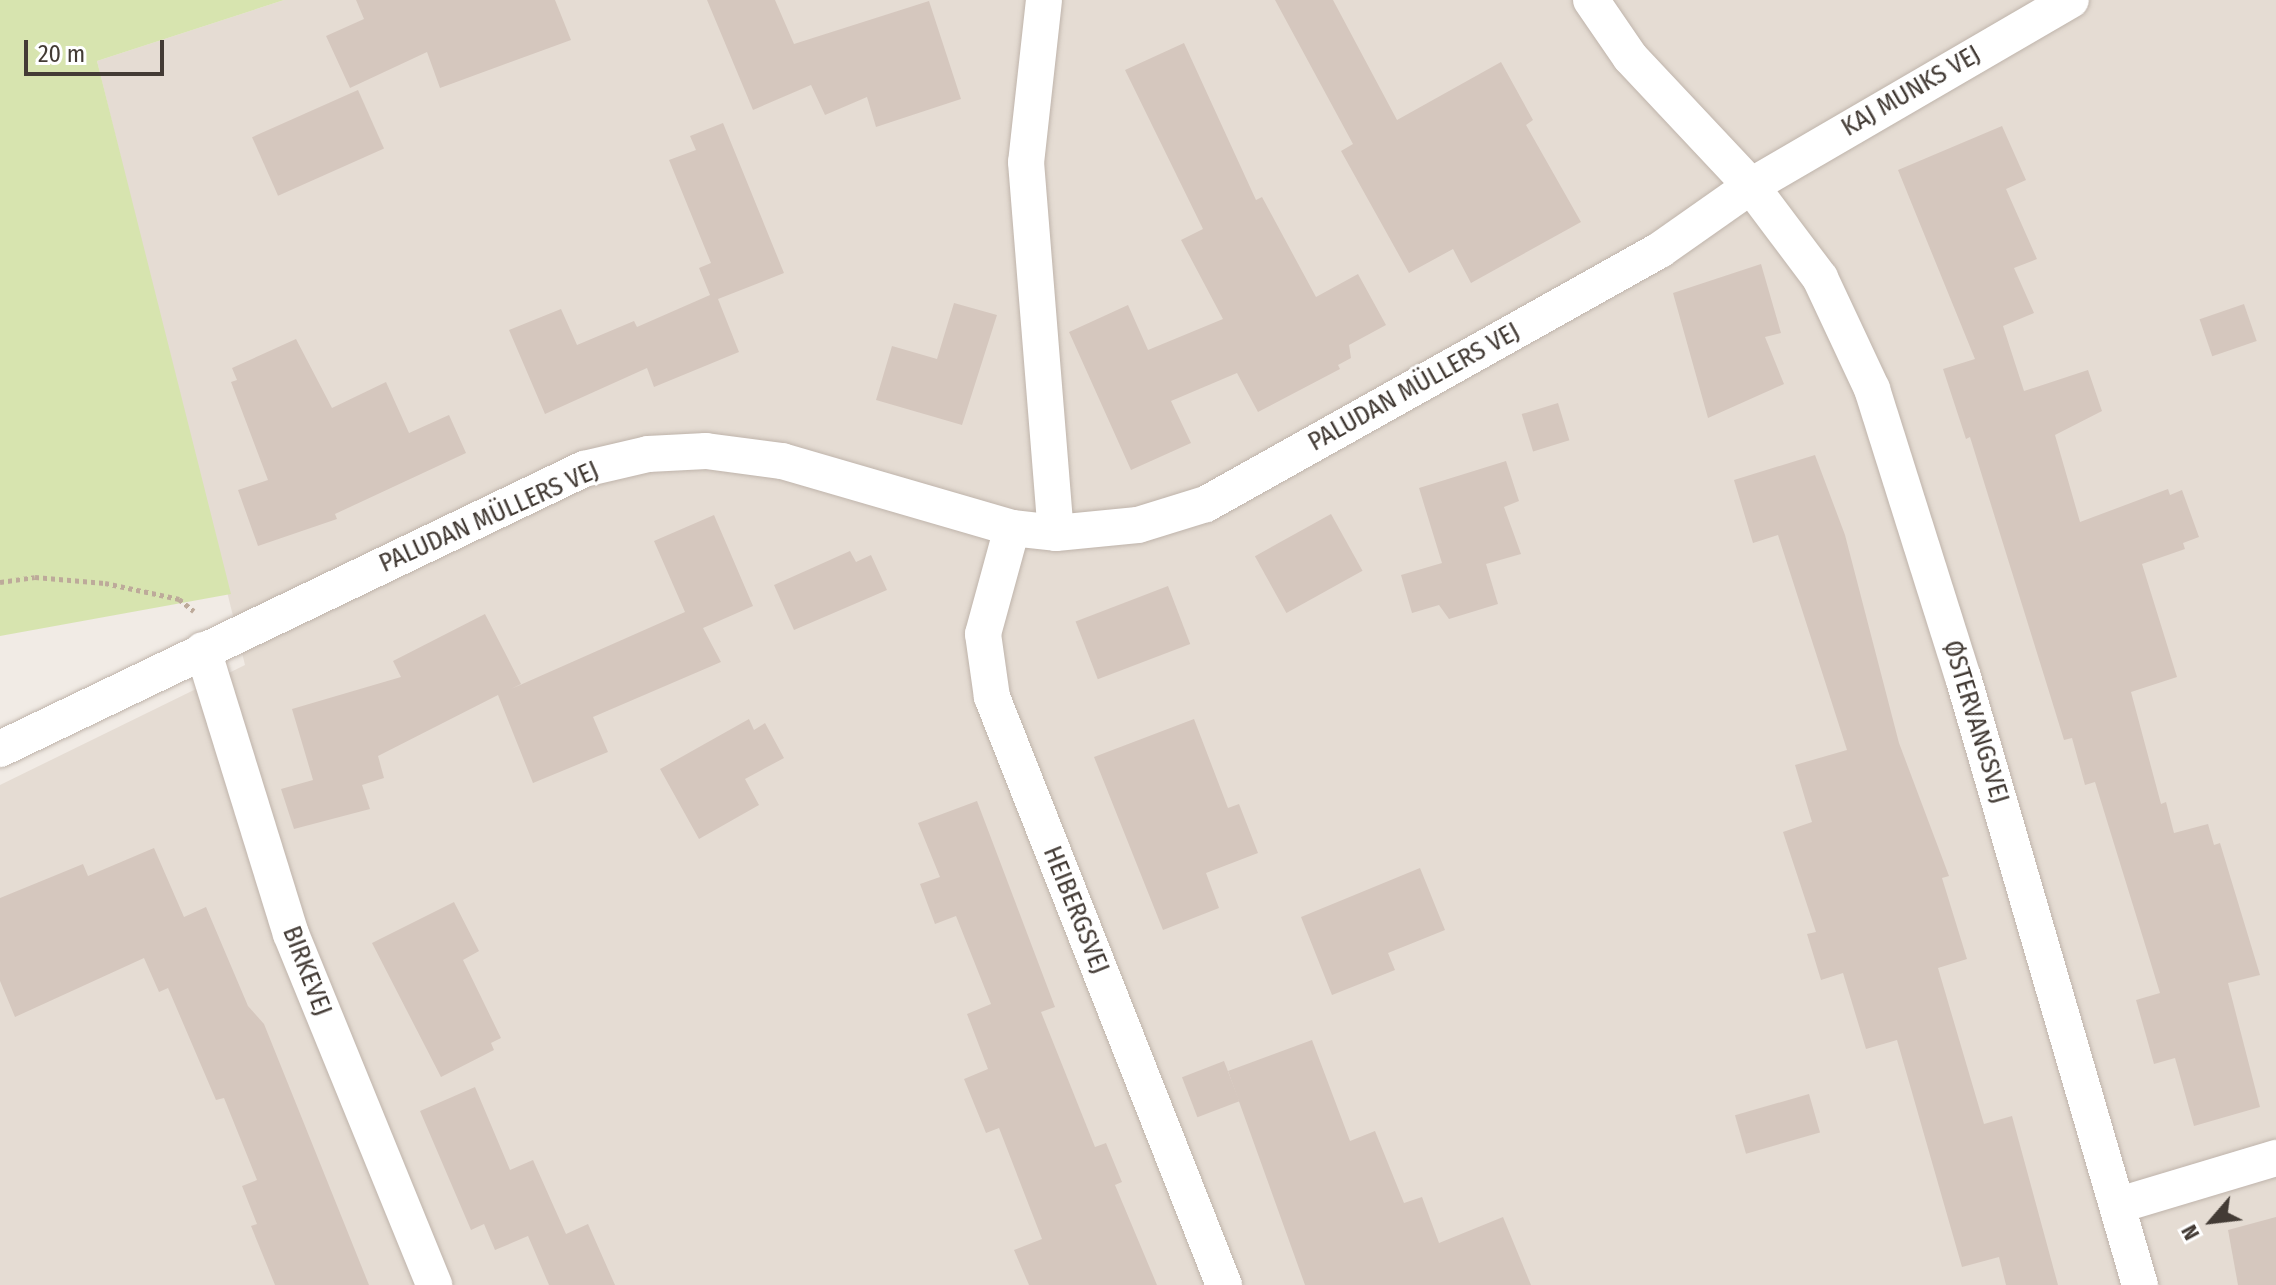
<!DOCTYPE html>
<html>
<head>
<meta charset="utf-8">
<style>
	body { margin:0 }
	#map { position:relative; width:2276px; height:1285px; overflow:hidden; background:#f1ebe5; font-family:"Fira Sans Condensed",sans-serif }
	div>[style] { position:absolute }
	.residential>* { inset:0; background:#e5dcd3 }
	.green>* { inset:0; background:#d7e4af }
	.building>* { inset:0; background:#d5c7be; transform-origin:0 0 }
	.path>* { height:5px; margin-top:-2.5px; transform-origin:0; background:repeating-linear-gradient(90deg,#bdaa9a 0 4px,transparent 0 8px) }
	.roads { filter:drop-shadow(0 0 2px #bfb4ab) drop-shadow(0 0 2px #bfb4ab) }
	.street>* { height:36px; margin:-18px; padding:0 18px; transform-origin:18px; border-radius:18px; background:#fff }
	span { translate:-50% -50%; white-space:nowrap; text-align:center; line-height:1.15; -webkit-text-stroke:6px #fff; paint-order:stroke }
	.street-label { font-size:26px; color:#433b35 }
	.north { position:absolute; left:2172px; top:1181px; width:80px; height:80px; -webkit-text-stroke:6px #fff; paint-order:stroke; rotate:242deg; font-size:22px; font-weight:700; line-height:32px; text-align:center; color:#433b35 }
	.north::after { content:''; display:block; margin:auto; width:28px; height:36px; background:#433b35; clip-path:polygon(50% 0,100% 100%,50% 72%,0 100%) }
	.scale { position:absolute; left:24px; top:40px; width:140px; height:36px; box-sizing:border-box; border:4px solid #433b35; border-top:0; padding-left:10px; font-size:24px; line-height:28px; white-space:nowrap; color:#433b35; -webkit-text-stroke:6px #fff; paint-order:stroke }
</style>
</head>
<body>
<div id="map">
	<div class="residential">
		<i style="clip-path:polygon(284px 0,2276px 0,2276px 1285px,0 1285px,0 785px,245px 665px,97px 61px)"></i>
	</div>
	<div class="green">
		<i style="clip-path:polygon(0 0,284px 0,97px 61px,231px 594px,0 636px)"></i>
	</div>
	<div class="building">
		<i style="clip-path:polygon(356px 0,555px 0,571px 40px,440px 88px,427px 52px,350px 88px,326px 36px,364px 19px)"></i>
		<i style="clip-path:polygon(707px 0,775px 0,794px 44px,929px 1px,961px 99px,876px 127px,867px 97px,825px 115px,811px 85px,753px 110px)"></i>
		<i style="clip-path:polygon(1275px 0,1333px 0,1397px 120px,1501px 62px,1533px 120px,1526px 125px,1581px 222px,1471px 283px,1453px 249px,1409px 273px,1341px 151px,1353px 144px)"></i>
		<i style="clip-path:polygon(1184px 43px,1256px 200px,1262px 197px,1316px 297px,1358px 274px,1386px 325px,1349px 345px,1351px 358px,1338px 365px,1340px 369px,1258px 412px,1237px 373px,1171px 401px,1191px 443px,1131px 470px,1069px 332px,1128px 305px,1148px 350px,1223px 319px,1181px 240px,1203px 229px,1125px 70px)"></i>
		<i style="left:358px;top:90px;width:64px;height:116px;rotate:66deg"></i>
		<i style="clip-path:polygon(723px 123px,784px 273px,718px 299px,739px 352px,654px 387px,647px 368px,545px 414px,509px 330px,561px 309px,577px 345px,634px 321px,637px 327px,710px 295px,699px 268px,711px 263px,669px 160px,696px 150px,690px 136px)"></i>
		<i style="clip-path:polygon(2002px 126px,2026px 180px,2006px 189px,2037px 259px,2014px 268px,2034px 313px,2003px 326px,2024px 391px,2088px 370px,2102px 411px,2055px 435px,2080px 522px,2168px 489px,2170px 495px,2182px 490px,2199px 537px,2183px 543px,2185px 549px,2142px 564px,2177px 677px,2131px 692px,2161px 804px,2166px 802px,2174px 833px,2208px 824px,2214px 845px,2220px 843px,2260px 975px,2228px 983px,2260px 1107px,2194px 1126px,2175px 1058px,2154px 1064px,2136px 1000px,2160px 993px,2095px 782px,2085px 785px,2072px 738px,2064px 740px,1970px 437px,1966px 439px,1943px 369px,1975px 359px,1898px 170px)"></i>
		<i style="clip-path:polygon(1761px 264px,1781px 333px,1765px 337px,1784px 384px,1708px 418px,1673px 293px)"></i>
		<i style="clip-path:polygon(954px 303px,997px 315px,962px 425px,876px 400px,892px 346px,937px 359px)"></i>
		<i style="left:2244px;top:304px;width:39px;height:47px;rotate:71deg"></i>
		<i style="clip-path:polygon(296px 339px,332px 408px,386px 382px,409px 433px,449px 415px,466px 453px,335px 514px,337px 519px,258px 546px,238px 490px,268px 480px,231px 382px,237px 380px,232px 368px)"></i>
		<i style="left:1558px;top:403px;width:39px;height:38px;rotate:73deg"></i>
		<i style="clip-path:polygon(1815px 455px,1845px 535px,1899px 743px,1949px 876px,1942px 878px,1967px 959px,1938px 968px,1984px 1124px,2012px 1116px,2058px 1285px,2006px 1285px,1999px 1257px,1962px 1267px,1897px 1040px,1866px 1049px,1843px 973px,1821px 980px,1807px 934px,1816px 932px,1783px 832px,1812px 822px,1795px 765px,1847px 750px,1778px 535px,1753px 543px,1734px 480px)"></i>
		<i style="clip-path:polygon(1506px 461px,1519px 501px,1504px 507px,1521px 554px,1486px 564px,1498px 604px,1449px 619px,1439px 605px,1412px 613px,1401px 575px,1442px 563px,1419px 488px)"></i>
		<i style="left:1331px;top:514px;width:65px;height:87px;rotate:61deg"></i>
		<i style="clip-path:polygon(714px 515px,753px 606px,703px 628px,721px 662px,593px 717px,608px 752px,533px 783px,498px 695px,378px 756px,384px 778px,362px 785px,370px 809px,294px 829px,281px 789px,313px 780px,292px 709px,401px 677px,393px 661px,485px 614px,521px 684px,511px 689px,685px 612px,654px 541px)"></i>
		<i style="clip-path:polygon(850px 551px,856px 562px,871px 555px,887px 590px,794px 630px,774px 585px)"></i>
		<i style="left:1168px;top:586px;width:62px;height:99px;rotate:69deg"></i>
		<i style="clip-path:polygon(749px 719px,754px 730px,765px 723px,784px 758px,745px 779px,759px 805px,699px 839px,660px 769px)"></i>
		<i style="clip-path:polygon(1194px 719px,1228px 808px,1239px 804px,1258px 853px,1206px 873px,1219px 908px,1163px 930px,1094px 757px)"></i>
		<i style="clip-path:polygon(977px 801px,1055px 1007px,1041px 1012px,1095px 1147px,1106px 1143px,1122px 1182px,1115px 1185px,1157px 1285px,1029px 1285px,1014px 1250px,1042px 1239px,999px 1128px,986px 1133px,964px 1079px,988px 1069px,967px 1014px,991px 1004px,956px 916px,935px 924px,920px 884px,940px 877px,918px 823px)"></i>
		<i style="clip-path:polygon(154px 848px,184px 917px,206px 907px,248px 1006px,264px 1024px,369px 1285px,275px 1285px,251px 1226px,257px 1224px,242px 1186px,257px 1180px,224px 1098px,216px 1100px,168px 988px,159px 992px,144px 958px,15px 1017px,0 981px,0 898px,83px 864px,88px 876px)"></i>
		<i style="clip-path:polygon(1420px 868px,1445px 930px,1388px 953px,1395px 970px,1332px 995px,1301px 917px)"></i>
		<i style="clip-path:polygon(454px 902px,479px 951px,463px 960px,501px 1038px,491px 1043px,494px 1050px,441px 1077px,372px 943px)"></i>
		<i style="clip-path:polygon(1312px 1040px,1350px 1141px,1375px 1131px,1404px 1203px,1422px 1197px,1439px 1243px,1503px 1217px,1531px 1285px,1305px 1285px,1228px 1071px)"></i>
		<i style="left:1224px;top:1061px;width:43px;height:45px;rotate:69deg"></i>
		<i style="clip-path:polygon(475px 1087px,510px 1170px,533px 1160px,566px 1234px,588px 1224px,615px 1285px,549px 1285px,528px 1236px,495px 1250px,484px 1224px,471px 1230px,420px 1111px)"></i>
		<i style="left:1809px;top:1094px;width:40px;height:77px;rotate:74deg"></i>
		<i style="clip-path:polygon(2276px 1217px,2276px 1285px,2238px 1285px,2228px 1230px)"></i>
	</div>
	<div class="path">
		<i style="left:0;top:582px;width:35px;rotate:-8deg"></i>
		<i style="left:35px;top:577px;width:70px;rotate:4.9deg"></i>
		<i style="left:105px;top:583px;width:76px;rotate:12.2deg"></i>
		<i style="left:179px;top:599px;width:19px;rotate:39deg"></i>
	</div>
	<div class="roads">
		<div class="street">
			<i style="left:1044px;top:0;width:163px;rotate:96.3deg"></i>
			<i style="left:1026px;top:162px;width:372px;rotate:85.4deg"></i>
			<i style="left:1591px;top:0;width:69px;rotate:55.6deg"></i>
			<i style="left:1630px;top:57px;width:177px;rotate:46.8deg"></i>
			<i style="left:1751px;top:186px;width:115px;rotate:53.1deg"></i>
			<i style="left:1820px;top:278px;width:123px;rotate:64.9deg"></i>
			<i style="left:1872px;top:389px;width:302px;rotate:72.5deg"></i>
			<i style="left:1963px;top:677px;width:633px;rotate:73.77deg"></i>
			<i style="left:1012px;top:528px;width:110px;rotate:105.3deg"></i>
			<i style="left:983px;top:634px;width:64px;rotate:81.9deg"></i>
			<i style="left:992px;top:697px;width:632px;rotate:68.47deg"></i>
			<i style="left:203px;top:650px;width:297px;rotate:72.8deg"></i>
			<i style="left:291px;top:934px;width:379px;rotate:67.8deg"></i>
			<i style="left:0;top:749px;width:648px;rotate:-25.62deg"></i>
			<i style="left:584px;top:469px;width:66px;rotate:-13.2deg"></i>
			<i style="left:648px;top:454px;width:58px;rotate:-3deg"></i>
			<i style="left:706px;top:451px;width:77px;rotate:7.5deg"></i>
			<i style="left:782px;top:461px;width:240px;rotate:16.2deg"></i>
			<i style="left:1012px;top:528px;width:44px;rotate:6.5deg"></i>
			<i style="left:1056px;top:533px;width:82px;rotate:-5.6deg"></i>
			<i style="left:1138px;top:525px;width:71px;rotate:-17.2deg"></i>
			<i style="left:1206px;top:504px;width:520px;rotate:-29.23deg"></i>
			<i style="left:1660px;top:250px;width:111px;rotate:-35.1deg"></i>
			<i style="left:1751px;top:186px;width:370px;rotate:-30.2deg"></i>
			<i style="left:2119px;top:1205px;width:164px;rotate:-16.7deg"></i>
		</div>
	</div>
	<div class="street-label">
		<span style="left:1911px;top:91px;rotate:-30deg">KAJ MUNKS VEJ</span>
		<span style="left:1414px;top:387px;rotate:-29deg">PALUDAN MÜLLERS VEJ</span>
		<span style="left:489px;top:517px;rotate:-24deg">PALUDAN MÜLLERS VEJ</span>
		<span style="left:1976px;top:722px;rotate:73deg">ØSTERVANGSVEJ</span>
		<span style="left:1076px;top:910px;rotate:68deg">HEIBERGSVEJ</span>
		<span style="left:307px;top:971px;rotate:69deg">BIRKEVEJ</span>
	</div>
	<div class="north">N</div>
	<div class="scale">20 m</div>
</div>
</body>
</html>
